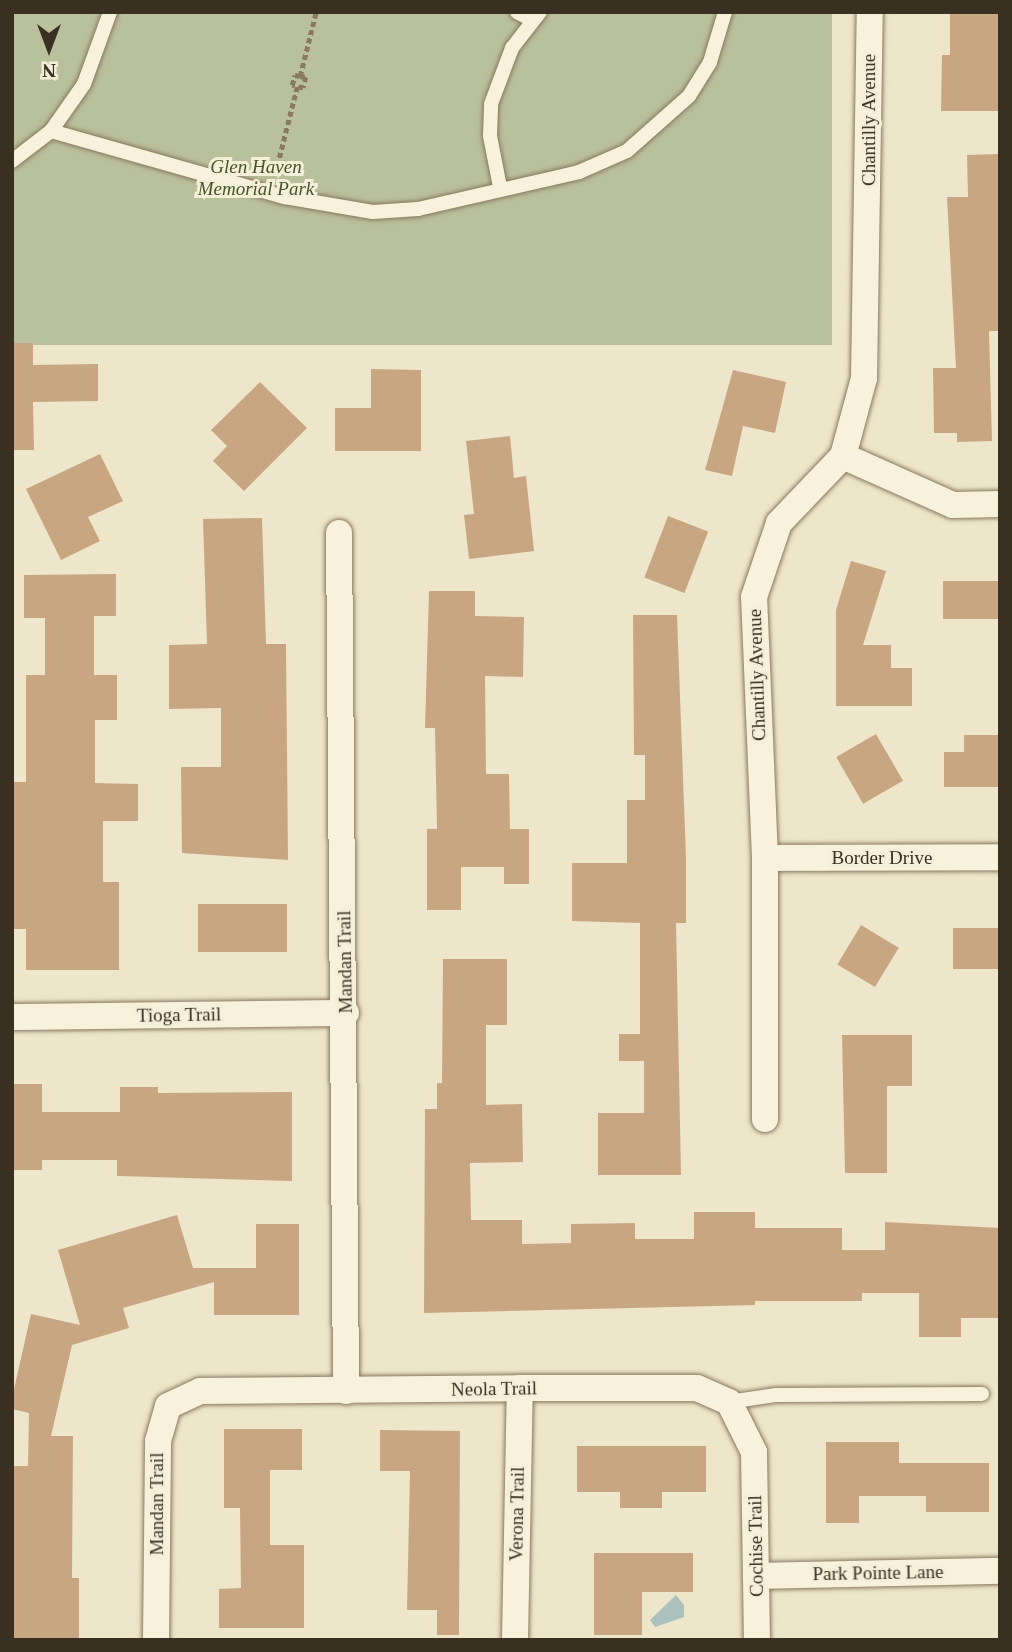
<!DOCTYPE html>
<html>
<head>
<meta charset="utf-8">
<style>
	body { margin:0 }
	#map { position:relative; width:1012px; height:1652px; overflow:hidden; background:#ede6ca; font-family:Georgia,serif }
	div>[style] { position:absolute }
	.cemetery>* { inset:0; background:#b9c09c; transform-origin:0 0 }
	.water>* { inset:0; background:#aac1bd }
	.building>* { inset:0; background:#c9a682; transform-origin:0 0 }
	.path>* { height:4.5px; margin-top:-2.25px; transform-origin:0; background:repeating-linear-gradient(90deg,#89795f 0 5px,transparent 0 8.5px) }
	.roads { filter:drop-shadow(0 0 2px #89795f) drop-shadow(0 0 2px #89795f) }
	.service>* { height:14px; margin:-7px; padding:0 7px; transform-origin:7px; border-radius:7px; background:#f8f2dd }
	.minor>* { height:26px; margin:-13px; padding:0 13px; transform-origin:13px; border-radius:13px; background:#f8f2dd }
	span { translate:-50% -50%; white-space:nowrap; text-align:center; line-height:1.15; -webkit-text-stroke:6px #f4efd9; paint-order:stroke }
	.street-label { font-size:19px; color:#3a3021 }
	.park-label { font-size:19px; color:#465529; font-style:italic }
	.frame { position:absolute; inset:0; border:14px solid #3a3021; pointer-events:none }
	.north { position:absolute; left:14px; top:14px; width:70px; height:70px; -webkit-text-stroke:5px #f4efd9; paint-order:stroke; rotate:180deg; font-size:19px; font-weight:700; line-height:28px; text-align:center; color:#3a3021 }
	.north::after { content:''; display:block; margin:auto; width:24px; height:32px; background:#3a3021; clip-path:polygon(50% 0,100% 100%,50% 72%,0 100%) }
</style>
</head>
<body>
<div id="map">
	<div class="cemetery">
		<i style="left:12px;top:12px;width:820px;height:333px"></i>
	</div>
	<div class="water">
		<i style="clip-path:polygon(676px 1595px,684px 1605px,684px 1617px,655px 1627px,650px 1620px)"></i>
	</div>
	<div class="building">
		<i style="clip-path:polygon(950px 12px,1000px 12px,1000px 111px,941px 111px,942px 55px,950px 55px)"></i>
		<i style="clip-path:polygon(1000px 154px,1000px 331px,989px 331px,992px 441px,957px 442px,957px 433px,934px 433px,933px 368px,956px 368px,947px 197px,968px 197px,967px 155px)"></i>
		<i style="clip-path:polygon(12px 343px,33px 343px,33px 365px,98px 364px,98px 401px,33px 402px,34px 450px,12px 450px)"></i>
		<i style="clip-path:polygon(371px 369px,421px 370px,421px 451px,335px 451px,335px 408px,371px 408px)"></i>
		<i style="clip-path:polygon(733px 370px,786px 382px,775px 433px,743px 426px,732px 476px,705px 470px)"></i>
		<i style="clip-path:polygon(260px 382px,307px 428px,244px 491px,213px 461px,227px 446px,211px 430px)"></i>
		<i style="clip-path:polygon(510px 436px,514px 478px,526px 476px,534px 551px,469px 559px,464px 515px,474px 514px,466px 441px)"></i>
		<i style="clip-path:polygon(100px 454px,123px 501px,88px 517px,100px 541px,61px 560px,26px 489px)"></i>
		<i style="left:668px;top:516px;width:43px;height:66px;rotate:21deg"></i>
		<i style="clip-path:polygon(262px 518px,266px 644px,286px 644px,288px 860px,182px 853px,181px 767px,221px 767px,221px 708px,169px 709px,169px 645px,207px 644px,203px 519px)"></i>
		<i style="clip-path:polygon(851px 561px,886px 571px,863px 645px,891px 645px,891px 668px,912px 668px,912px 706px,836px 706px,836px 610px)"></i>
		<i style="clip-path:polygon(116px 574px,116px 616px,94px 616px,94px 675px,117px 675px,117px 720px,95px 720px,95px 783px,138px 784px,138px 821px,103px 821px,103px 882px,119px 882px,119px 970px,26px 970px,26px 929px,12px 929px,12px 782px,26px 782px,26px 675px,45px 675px,45px 618px,24px 618px,24px 575px)"></i>
		<i style="left:943px;top:581px;width:57px;height:38px"></i>
		<i style="clip-path:polygon(429px 591px,475px 591px,475px 616px,524px 617px,523px 677px,485px 676px,486px 774px,509px 774px,510px 829px,529px 829px,529px 884px,504px 884px,504px 867px,461px 867px,461px 910px,427px 910px,427px 829px,437px 829px,435px 728px,425px 728px)"></i>
		<i style="clip-path:polygon(633px 615px,677px 615px,686px 858px,686px 923px,676px 923px,681px 1175px,598px 1175px,598px 1113px,644px 1113px,644px 1061px,619px 1061px,619px 1034px,640px 1034px,640px 923px,572px 921px,572px 863px,627px 863px,627px 800px,645px 800px,645px 755px,634px 755px)"></i>
		<i style="left:876px;top:734px;width:54px;height:46px;rotate:60deg"></i>
		<i style="clip-path:polygon(964px 735px,1000px 735px,1000px 787px,944px 787px,944px 752px,964px 752px)"></i>
		<i style="left:198px;top:904px;width:89px;height:48px"></i>
		<i style="left:861px;top:925px;width:44px;height:46px;rotate:31deg"></i>
		<i style="left:953px;top:928px;width:47px;height:41px"></i>
		<i style="clip-path:polygon(443px 959px,507px 959px,507px 1025px,486px 1025px,486px 1105px,522px 1104px,523px 1162px,470px 1163px,471px 1220px,522px 1220px,522px 1244px,571px 1243px,571px 1224px,635px 1223px,635px 1239px,694px 1239px,694px 1212px,755px 1212px,755px 1228px,842px 1228px,842px 1250px,885px 1250px,885px 1222px,1000px 1228px,1000px 1318px,961px 1318px,961px 1337px,919px 1337px,919px 1293px,862px 1293px,862px 1301px,755px 1301px,755px 1305px,424px 1313px,425px 1109px,437px 1109px,437px 1083px,442px 1083px)"></i>
		<i style="clip-path:polygon(842px 1035px,912px 1035px,912px 1086px,887px 1086px,887px 1173px,845px 1173px)"></i>
		<i style="clip-path:polygon(12px 1084px,42px 1084px,42px 1112px,120px 1112px,120px 1087px,158px 1087px,158px 1093px,292px 1092px,292px 1181px,117px 1176px,117px 1160px,42px 1160px,42px 1170px,12px 1170px)"></i>
		<i style="clip-path:polygon(177px 1215px,193px 1268px,256px 1268px,256px 1224px,299px 1224px,299px 1315px,214px 1315px,214px 1282px,123px 1308px,129px 1328px,72px 1345px,51px 1436px,73px 1436px,72px 1578px,79px 1578px,79px 1640px,12px 1640px,12px 1466px,28px 1466px,29px 1413px,12px 1409px,12px 1398px,31px 1314px,80px 1325px,58px 1250px)"></i>
		<i style="clip-path:polygon(224px 1429px,302px 1429px,302px 1470px,270px 1470px,270px 1545px,304px 1545px,304px 1628px,219px 1628px,219px 1589px,241px 1588px,240px 1508px,224px 1508px)"></i>
		<i style="clip-path:polygon(380px 1430px,460px 1431px,459px 1635px,437px 1635px,437px 1610px,407px 1610px,410px 1471px,380px 1471px)"></i>
		<i style="clip-path:polygon(826px 1442px,899px 1442px,899px 1463px,989px 1463px,989px 1512px,926px 1512px,926px 1496px,859px 1496px,859px 1523px,826px 1523px)"></i>
		<i style="clip-path:polygon(577px 1446px,706px 1446px,706px 1492px,662px 1492px,662px 1508px,620px 1508px,620px 1492px,577px 1492px)"></i>
		<i style="clip-path:polygon(594px 1553px,693px 1553px,693px 1592px,642px 1592px,642px 1635px,594px 1635px)"></i>
	</div>
	<div class="path">
		<i style="left:300px;top:76px;width:6px;rotate:9deg"></i>
		<i style="left:306px;top:77px;width:11px;rotate:105deg"></i>
		<i style="left:303px;top:88px;width:11px;rotate:-165deg"></i>
		<i style="left:292px;top:85px;width:10px;rotate:-73deg"></i>
		<i style="left:295px;top:75px;width:5px;rotate:11deg"></i>
		<i style="left:300px;top:76px;width:66px;rotate:-76deg"></i>
		<i style="left:275px;top:174px;width:90px;rotate:-75.8deg"></i>
	</div>
	<div class="roads">
		<div class="service">
			<i style="left:517px;top:12px;width:17px;rotate:28deg"></i>
			<i style="left:51px;top:131px;width:57px;rotate:-54.9deg"></i>
			<i style="left:84px;top:84px;width:77px;rotate:-70.1deg"></i>
			<i style="left:12px;top:161px;width:49px;rotate:-37.6deg"></i>
			<i style="left:51px;top:131px;width:243px;rotate:15.8deg"></i>
			<i style="left:285px;top:197px;width:89px;rotate:9.7deg"></i>
			<i style="left:373px;top:212px;width:45px;rotate:-3.8deg"></i>
			<i style="left:418px;top:209px;width:165px;rotate:-12.9deg"></i>
			<i style="left:579px;top:172px;width:52px;rotate:-23.6deg"></i>
			<i style="left:627px;top:151px;width:83px;rotate:-41.6deg"></i>
			<i style="left:689px;top:96px;width:40px;rotate:-58deg"></i>
			<i style="left:710px;top:62px;width:52px;rotate:-73.3deg"></i>
			<i style="left:500px;top:187px;width:52px;rotate:-101.1deg"></i>
			<i style="left:490px;top:136px;width:32px;rotate:-88deg"></i>
			<i style="left:491px;top:104px;width:60px;rotate:-69.4deg"></i>
			<i style="left:512px;top:48px;width:46px;rotate:-52.1deg"></i>
			<i style="left:729px;top:1402px;width:48px;rotate:-8.5deg"></i>
			<i style="left:776px;top:1395px;width:206px;rotate:-0.3deg"></i>
		</div>
		<div class="minor">
			<i style="left:843px;top:456px;width:120px;rotate:24deg"></i>
			<i style="left:953px;top:505px;width:47px;rotate:-1.2deg"></i>
			<i style="left:339px;top:533px;width:858px;rotate:89.53deg"></i>
			<i style="left:765px;top:858px;width:235px;rotate:-0.2deg"></i>
			<i style="left:12px;top:1017px;width:334px;rotate:-0.7deg"></i>
			<i style="left:765px;top:1119px;width:261px;rotate:-90deg"></i>
			<i style="left:765px;top:858px;width:261px;rotate:-92.4deg"></i>
			<i style="left:754px;top:597px;width:78px;rotate:-71.3deg"></i>
			<i style="left:779px;top:523px;width:93px;rotate:-46.3deg"></i>
			<i style="left:843px;top:456px;width:81px;rotate:-74.9deg"></i>
			<i style="left:864px;top:378px;width:366px;rotate:-89.1deg"></i>
			<i style="left:756px;top:1576px;width:244px;rotate:-1.2deg"></i>
			<i style="left:156px;top:1640px;width:199px;rotate:-89.4deg"></i>
			<i style="left:158px;top:1441px;width:36px;rotate:-74deg"></i>
			<i style="left:168px;top:1406px;width:35px;rotate:-25deg"></i>
			<i style="left:200px;top:1391px;width:320px;rotate:-0.5deg"></i>
			<i style="left:520px;top:1388px;width:177px"></i>
			<i style="left:697px;top:1388px;width:35px;rotate:24deg"></i>
			<i style="left:729px;top:1402px;width:56px;rotate:63.4deg"></i>
			<i style="left:754px;top:1452px;width:188px;rotate:89.1deg"></i>
			<i style="left:515px;top:1640px;width:252px;rotate:-88.9deg"></i>
		</div>
	</div>
	<div class="street-label">
		<span style="left:869px;top:120px;rotate:-90deg">Chantilly Avenue</span>
		<span style="left:757px;top:675px;rotate:-92deg">Chantilly Avenue</span>
		<span style="left:882px;top:858px">Border Drive</span>
		<span style="left:345px;top:962px;rotate:-91deg">Mandan Trail</span>
		<span style="left:179px;top:1015px;rotate:-1deg">Tioga Trail</span>
		<span style="left:494px;top:1389px;rotate:-1deg">Neola Trail</span>
		<span style="left:157px;top:1504px;rotate:-90deg">Mandan Trail</span>
		<span style="left:517px;top:1514px;rotate:-89deg">Verona Trail</span>
		<span style="left:756px;top:1546px;rotate:-91deg">Cochise Trail</span>
		<span style="left:878px;top:1573px;rotate:-1deg">Park Pointe Lane</span>
	</div>
	<div class="park-label">
		<span style="left:256px;top:178px">Glen Haven<br>Memorial Park</span>
	</div>
	<div class="frame"></div>
	<div class="north">N</div>
</div>
</body>
</html>
